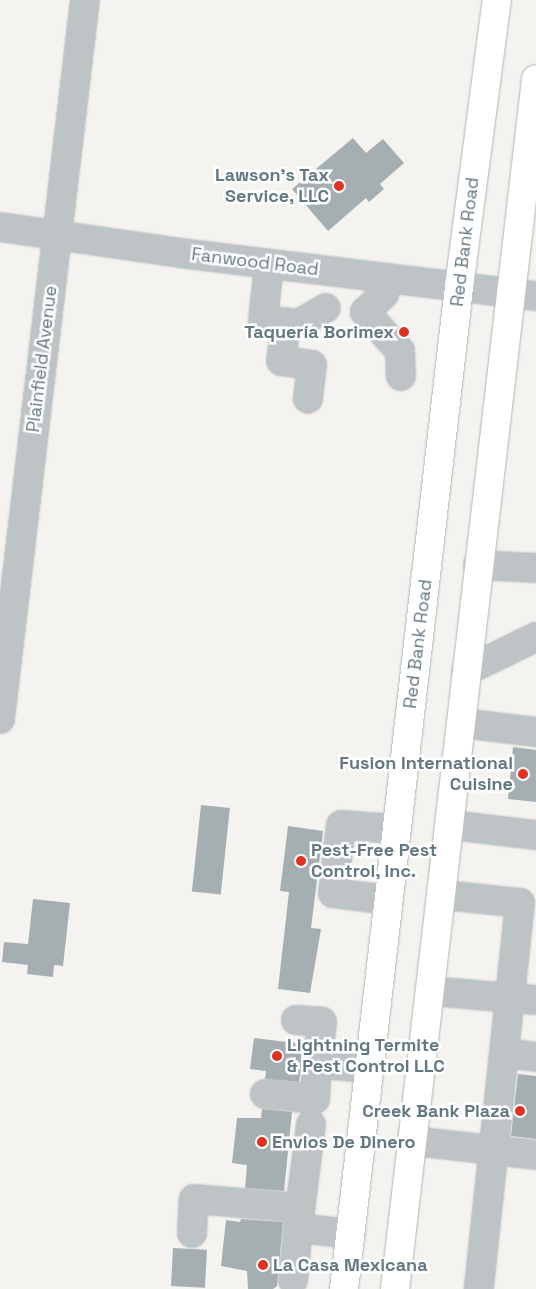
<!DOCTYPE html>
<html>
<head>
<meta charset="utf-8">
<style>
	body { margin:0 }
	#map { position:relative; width:536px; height:1289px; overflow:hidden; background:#f4f3ef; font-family:"Space Grotesk",sans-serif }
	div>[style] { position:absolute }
	.building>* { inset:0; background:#a5afb2; transform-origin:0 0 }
	.roads { filter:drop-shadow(0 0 1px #b1b7b9) drop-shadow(0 0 1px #b1b7b9) }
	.minor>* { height:28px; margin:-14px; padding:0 14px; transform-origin:14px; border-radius:14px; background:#bec3c5 }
	.major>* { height:28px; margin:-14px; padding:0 14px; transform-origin:14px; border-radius:14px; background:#fff }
	.dots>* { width:14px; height:14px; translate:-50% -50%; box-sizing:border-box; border:2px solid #fff; border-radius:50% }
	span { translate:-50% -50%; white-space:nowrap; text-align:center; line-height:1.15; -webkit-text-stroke:5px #fff; paint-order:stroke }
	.poi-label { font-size:18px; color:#637880; font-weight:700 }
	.right { translate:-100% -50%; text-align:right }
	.left { translate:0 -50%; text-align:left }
	.street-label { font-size:18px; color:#637880 }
</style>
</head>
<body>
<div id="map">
	<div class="building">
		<i style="clip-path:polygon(353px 138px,366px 153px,383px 139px,404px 163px,380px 184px,384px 189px,369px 202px,366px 198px,328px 231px,292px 189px)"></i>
		<i style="clip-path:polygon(513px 747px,536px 750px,536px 802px,508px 799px)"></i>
		<i style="left:201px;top:805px;width:29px;height:87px;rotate:6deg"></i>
		<i style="clip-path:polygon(288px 826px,323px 831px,311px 928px,321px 929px,310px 993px,278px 989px,289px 892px,280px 891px)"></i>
		<i style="clip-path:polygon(33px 899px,70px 903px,63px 966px,54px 965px,53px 977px,27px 974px,28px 965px,2px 962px,4px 942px,28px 944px)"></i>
		<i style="clip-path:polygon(254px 1038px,304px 1044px,299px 1082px,265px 1079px,266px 1071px,250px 1069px)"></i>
		<i style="clip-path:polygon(518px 1074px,536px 1076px,536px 1139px,511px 1136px)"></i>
		<i style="clip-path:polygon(262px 1109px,292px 1112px,284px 1191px,245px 1188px,247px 1165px,232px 1163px,237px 1118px,261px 1118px)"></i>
		<i style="clip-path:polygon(241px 1219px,283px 1222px,277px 1286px,273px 1289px,248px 1289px,247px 1271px,221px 1266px,226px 1220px,240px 1222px)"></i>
		<i style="left:173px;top:1248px;width:34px;height:38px;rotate:3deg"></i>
	</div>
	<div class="roads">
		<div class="minor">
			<i style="left:0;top:227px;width:182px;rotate:8.2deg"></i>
			<i style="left:180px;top:253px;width:359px;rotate:6.9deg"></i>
			<i style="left:269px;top:264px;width:56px;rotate:96.1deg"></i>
			<i style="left:263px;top:320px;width:35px;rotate:7deg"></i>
			<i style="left:298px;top:324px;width:32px;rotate:-30deg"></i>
			<i style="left:387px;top:278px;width:16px;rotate:101deg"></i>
			<i style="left:384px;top:294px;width:26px;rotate:137deg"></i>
			<i style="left:365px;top:312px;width:52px;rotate:48.1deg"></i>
			<i style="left:400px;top:351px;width:25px;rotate:88deg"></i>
			<i style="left:286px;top:322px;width:39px;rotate:97deg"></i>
			<i style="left:281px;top:361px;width:31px;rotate:7deg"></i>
			<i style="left:312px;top:365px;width:34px;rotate:97deg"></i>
			<i style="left:478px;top:565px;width:58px;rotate:3deg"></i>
			<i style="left:466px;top:671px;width:78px;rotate:-25.9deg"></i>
			<i style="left:0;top:719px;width:724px;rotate:-83.26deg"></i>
			<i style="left:461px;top:723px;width:76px;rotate:6.8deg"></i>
			<i style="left:451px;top:825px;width:86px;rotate:6.7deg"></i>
			<i style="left:443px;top:895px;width:77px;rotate:5.9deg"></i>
			<i style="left:520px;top:903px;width:388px;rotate:96.1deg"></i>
			<i style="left:389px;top:900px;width:56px;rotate:-172.9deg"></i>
			<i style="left:333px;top:893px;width:68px;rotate:-83.3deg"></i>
			<i style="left:341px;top:825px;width:56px;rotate:4.1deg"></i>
			<i style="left:430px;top:991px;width:106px;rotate:4.9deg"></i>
			<i style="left:296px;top:1020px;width:26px;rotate:4deg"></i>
			<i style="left:322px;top:1022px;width:42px;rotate:96.8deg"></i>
			<i style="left:504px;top:1053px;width:32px;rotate:7deg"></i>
			<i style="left:265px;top:1094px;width:50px;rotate:5.7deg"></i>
			<i style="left:315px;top:1099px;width:35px;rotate:-87deg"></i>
			<i style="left:317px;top:1064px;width:53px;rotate:4.3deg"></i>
			<i style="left:412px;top:1141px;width:125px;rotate:6.4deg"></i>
			<i style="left:298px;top:1226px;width:102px;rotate:-82.7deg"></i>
			<i style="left:192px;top:1233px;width:34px;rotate:-87deg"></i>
			<i style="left:194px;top:1199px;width:107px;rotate:4.8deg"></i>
			<i style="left:293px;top:1280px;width:52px;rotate:-84.5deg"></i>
			<i style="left:298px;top:1228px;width:53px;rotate:6.5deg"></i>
		</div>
		<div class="major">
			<i style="left:344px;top:1289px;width:1009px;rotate:-83.45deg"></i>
			<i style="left:459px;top:287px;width:290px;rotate:-82.5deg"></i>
			<i style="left:395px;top:1289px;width:1218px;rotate:-83.35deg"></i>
		</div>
	</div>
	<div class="dots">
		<i style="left:339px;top:186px;background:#e13122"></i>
		<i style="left:404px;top:332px;background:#e13122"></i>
		<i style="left:523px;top:774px;background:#e13122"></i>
		<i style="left:301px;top:861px;background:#e13122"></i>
		<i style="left:277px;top:1056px;background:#e13122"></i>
		<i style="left:520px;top:1111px;background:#e13122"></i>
		<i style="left:262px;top:1142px;background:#e13122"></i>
		<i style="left:263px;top:1265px;background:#e13122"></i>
	</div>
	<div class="poi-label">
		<span class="right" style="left:329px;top:186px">Lawson's Tax<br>Service, LLC</span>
		<span class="right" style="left:394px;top:332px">Taquería Borimex</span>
		<span class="right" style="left:513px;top:774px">Fusion International<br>Cuisine</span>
		<span class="left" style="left:311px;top:861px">Pest-Free Pest<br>Control, Inc.</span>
		<span class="left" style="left:287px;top:1056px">Lightning Termite<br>&amp; Pest Control LLC</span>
		<span class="right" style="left:510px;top:1111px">Creek Bank Plaza</span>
		<span class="left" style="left:272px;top:1142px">Envios De Dinero</span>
		<span class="left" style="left:273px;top:1265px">La Casa Mexicana</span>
	</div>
	<div class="street-label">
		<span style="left:465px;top:242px;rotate:-83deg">Red Bank Road</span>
		<span style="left:255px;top:262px;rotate:7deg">Fanwood Road</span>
		<span style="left:42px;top:359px;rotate:-83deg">Plainfield Avenue</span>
		<span style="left:418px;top:644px;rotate:-83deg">Red Bank Road</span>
	</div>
</div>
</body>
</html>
